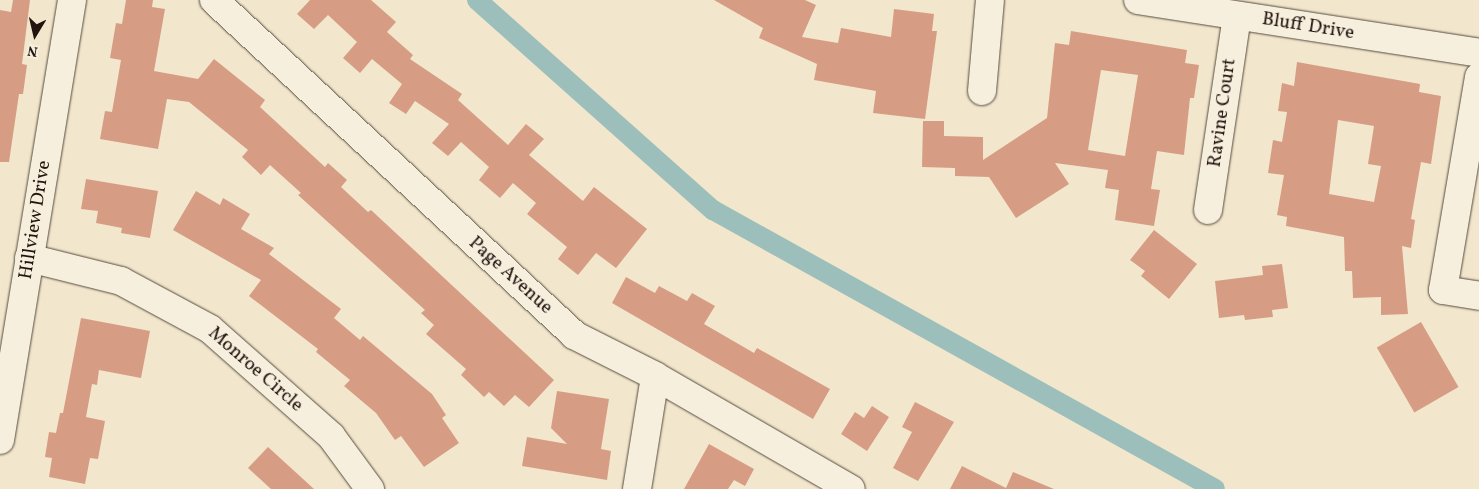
<!DOCTYPE html>
<html>
<head>
<meta charset="utf-8">
<style>
	body { margin:0 }
	#map { position:relative; width:1479px; height:489px; overflow:hidden; background:#f2e7cc; font-family:Vollkorn,serif }
	div>[style] { position:absolute }
	.canal>* { height:20px; margin:-10px; padding:0 10px; transform-origin:10px; border-radius:10px; background:#9cbfbb }
	.building>* { inset:0; background:#d69d84; transform-origin:0 0 }
	.roads { filter:drop-shadow(0 0 1px #564a3e) drop-shadow(0 0 1px #564a3e) }
	.minor>* { height:28px; margin:-14px; padding:0 14px; transform-origin:14px; border-radius:14px; background:#f7efde }
	span { translate:-50% -50%; white-space:nowrap; text-align:center; line-height:1.15; -webkit-text-stroke:5px #f7efde; paint-order:stroke }
	.street-label { font-size:19px; color:#22150f }
	.north { position:absolute; left:10px; top:10px; width:50px; height:50px; -webkit-text-stroke:4px #f7efde; paint-order:stroke; rotate:189deg; font-size:14px; font-weight:700; line-height:20px; text-align:center; color:#22150f }
	.north::after { content:''; display:block; margin:auto; width:18px; height:22px; background:#22150f; clip-path:polygon(50% 0,100% 100%,50% 72%,0 100%) }
</style>
</head>
<body>
<div id="map">
	<div class="canal">
		<i style="left:477px;top:0;width:316px;rotate:41.7deg"></i>
		<i style="left:713px;top:210px;width:574px;rotate:29.06deg"></i>
	</div>
	<div class="building">
		<i style="clip-path:polygon(13px 0,30px 0,22px 64px,27px 65px,23px 94px,19px 94px,9px 162px,0 162px,0 10px,11px 12px)"></i>
		<i style="clip-path:polygon(126px 0,153px 0,152px 7px,165px 9px,154px 71px,198px 79px,214px 59px,265px 100px,260px 107px,325px 167px,328px 163px,347px 180px,341px 187px,368px 212px,371px 210px,554px 380px,529px 407px,515px 395px,504px 406px,489px 392px,484px 397px,461px 375px,466px 369px,426px 334px,434px 325px,421px 313px,425px 310px,298px 195px,301px 193px,270px 165px,261px 175px,242px 157px,248px 150px,189px 102px,167px 99px,158px 149px,100px 139px,105px 111px,112px 112px,121px 60px,110px 58px,116px 23px,122px 24px)"></i>
		<i style="clip-path:polygon(310px 0,371px 0,396px 22px,387px 32px,413px 55px,410px 59px,462px 94px,458px 100px,508px 145px,526px 124px,544px 139px,529px 155px,583px 201px,594px 187px,647px 229px,616px 268px,596px 253px,578px 275px,558px 259px,567px 247px,527px 214px,536px 203px,513px 183px,500px 198px,479px 180px,489px 167px,461px 142px,448px 156px,432px 143px,449px 124px,415px 101px,406px 114px,389px 103px,402px 84px,372px 59px,360px 73px,343px 58px,357px 42px,328px 15px,314px 29px,297px 14px)"></i>
		<i style="clip-path:polygon(714px 0,805px 0,816px 5px,802px 37px,838px 43px,841px 28px,891px 37px,894px 9px,934px 14px,932px 31px,937px 31px,925px 119px,873px 113px,876px 91px,814px 80px,817px 64px,759px 38px,763px 28px)"></i>
		<i style="clip-path:polygon(evenodd,1071px 31px,1187px 50px,1185px 63px,1199px 65px,1194px 98px,1190px 98px,1184px 155px,1157px 151px,1151px 189px,1160px 190px,1154px 226px,1115px 220px,1119px 190px,1105px 188px,1108px 170px,1055px 163px,1069px 184px,1016px 218px,989px 177px,955px 176px,955px 168px,922px 167px,923px 121px,944px 121px,944px 136px,983px 137px,983px 160px,1047px 118px,1055px 43px,1069px 45px,1071px 31px,1101px 70px,1138px 75px,1125px 156px,1088px 150px,1101px 70px)"></i>
		<i style="clip-path:polygon(evenodd,1297px 62px,1420px 84px,1419px 92px,1441px 96px,1431px 164px,1421px 162px,1411px 219px,1415px 220px,1411px 248px,1402px 246px,1408px 314px,1381px 315px,1381px 297px,1353px 298px,1352px 271px,1345px 271px,1344px 237px,1286px 226px,1287px 217px,1277px 215px,1284px 175px,1268px 173px,1273px 140px,1282px 142px,1287px 112px,1278px 111px,1282px 83px,1294px 86px,1297px 62px,1338px 120px,1374px 126px,1368px 164px,1381px 166px,1374px 202px,1329px 194px,1338px 120px)"></i>
		<i style="clip-path:polygon(86px 179px,158px 191px,150px 238px,121px 233px,122px 228px,96px 223px,98px 211px,81px 209px)"></i>
		<i style="clip-path:polygon(196px 191px,220px 205px,223px 198px,250px 214px,241px 229px,274px 248px,269px 254px,341px 309px,334px 318px,360px 340px,363px 336px,432px 394px,446px 415px,442px 418px,459px 443px,424px 467px,401px 436px,395px 440px,376px 413px,344px 386px,350px 380px,316px 352px,318px 349px,249px 296px,261px 280px,173px 230px)"></i>
		<i style="clip-path:polygon(1154px 230px,1197px 264px,1169px 299px,1141px 276px,1145px 271px,1130px 260px)"></i>
		<i style="clip-path:polygon(1282px 264px,1288px 308px,1272px 310px,1273px 317px,1245px 320px,1244px 315px,1219px 318px,1215px 281px,1263px 275px,1262px 266px)"></i>
		<i style="clip-path:polygon(626px 277px,655px 293px,659px 286px,687px 301px,692px 293px,715px 306px,704px 324px,754px 353px,757px 348px,830px 389px,813px 419px,612px 303px)"></i>
		<i style="clip-path:polygon(81px 318px,150px 331px,141px 378px,99px 370px,97px 385px,92px 384px,86px 417px,105px 421px,98px 459px,90px 458px,85px 484px,49px 477px,52px 458px,45px 457px,49px 432px,56px 433px,60px 413px,63px 413px)"></i>
		<i style="left:1421px;top:322px;width:75px;height:51px;rotate:60deg"></i>
		<i style="clip-path:polygon(557px 391px,609px 399px,601px 449px,611px 451px,607px 480px,522px 466px,527px 437px,567px 444px,551px 428px)"></i>
		<i style="clip-path:polygon(915px 402px,954px 422px,918px 481px,893px 468px,912px 432px,902px 427px)"></i>
		<i style="clip-path:polygon(872px 406px,889px 417px,867px 451px,841px 434px,855px 412px,864px 418px)"></i>
		<i style="clip-path:polygon(709px 444px,754px 469px,745px 486px,734px 480px,728px 489px,684px 489px)"></i>
		<i style="clip-path:polygon(268px 447px,314px 489px,271px 489px,248px 468px)"></i>
		<i style="clip-path:polygon(962px 466px,1006px 488px,1013px 472px,1054px 489px,950px 489px)"></i>
	</div>
	<div class="roads">
		<div class="minor">
			<i style="left:214px;top:0;width:492px;rotate:42.9deg"></i>
			<i style="left:574px;top:335px;width:91px;rotate:26.8deg"></i>
			<i style="left:655px;top:376px;width:226px;rotate:30deg"></i>
			<i style="left:1138px;top:0;width:345px;rotate:8.8deg"></i>
			<i style="left:1479px;top:77px;width:216px;rotate:99.6deg"></i>
			<i style="left:1443px;top:290px;width:36px;rotate:9deg"></i>
			<i style="left:982px;top:91px;width:91px;rotate:-85deg"></i>
			<i style="left:1208px;top:210px;width:196px;rotate:-81.5deg"></i>
			<i style="left:29px;top:258px;width:95px;rotate:14deg"></i>
			<i style="left:121px;top:281px;width:101px;rotate:28.3deg"></i>
			<i style="left:210px;top:329px;width:162px;rotate:41.5deg"></i>
			<i style="left:331px;top:436px;width:66px;rotate:53.7deg"></i>
			<i style="left:0;top:440px;width:446px;rotate:-80.7deg"></i>
			<i style="left:637px;top:489px;width:114px;rotate:-80.9deg"></i>
		</div>
	</div>
	<div class="street-label">
		<span style="left:1308px;top:27px;rotate:9deg">Bluff Drive</span>
		<span style="left:1223px;top:113px;rotate:-82deg">Ravine Court</span>
		<span style="left:36px;top:220px;rotate:-81deg">Hillview Drive</span>
		<span style="left:510px;top:276px;rotate:42deg">Page Avenue</span>
		<span style="left:255px;top:370px;rotate:41deg">Monroe Circle</span>
	</div>
	<div class="north">N</div>
</div>
</body>
</html>
